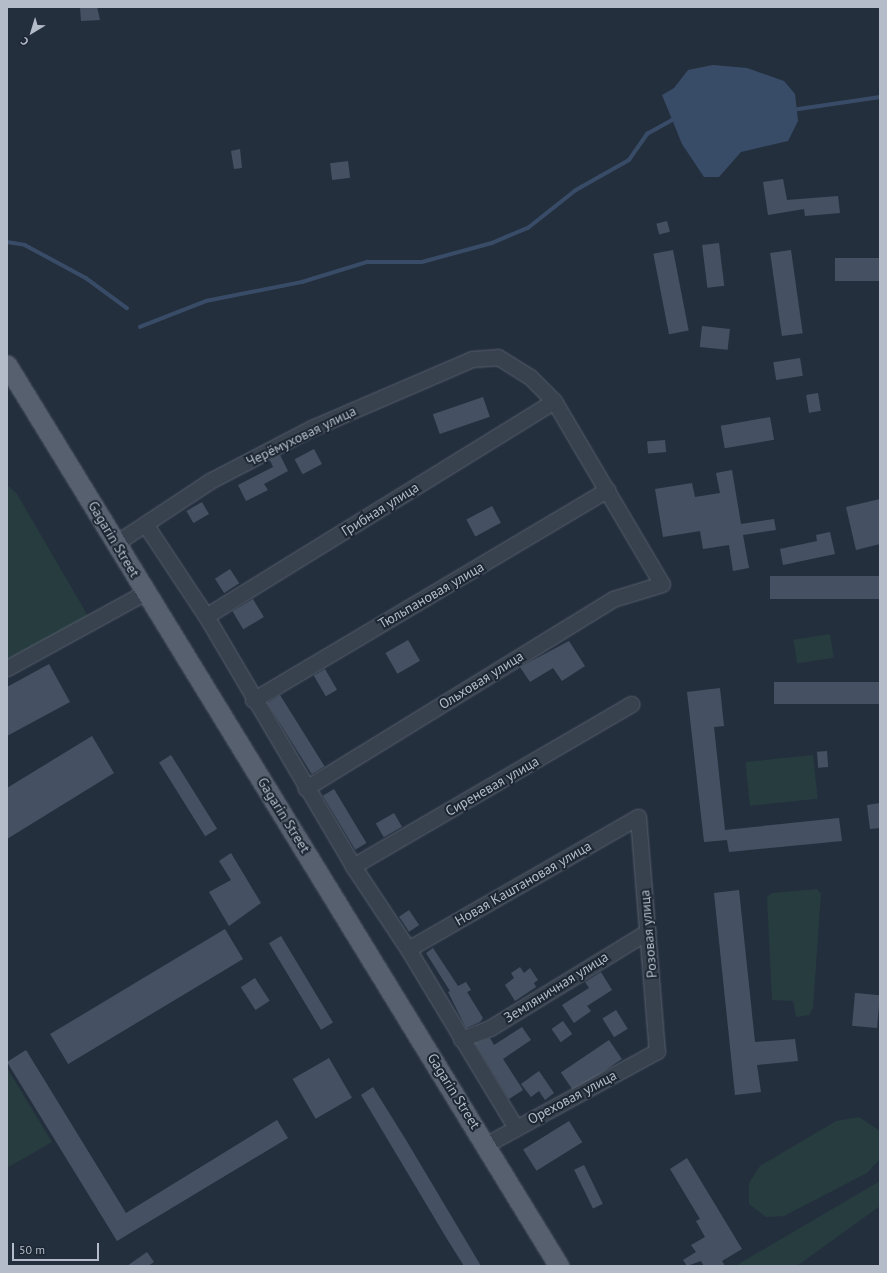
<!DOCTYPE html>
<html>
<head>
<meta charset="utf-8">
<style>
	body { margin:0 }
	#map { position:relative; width:887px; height:1273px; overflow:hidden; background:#242f3e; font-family:"PT Sans",sans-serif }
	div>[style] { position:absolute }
	.green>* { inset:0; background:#263c3f; transform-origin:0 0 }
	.water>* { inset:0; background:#394c67 }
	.stream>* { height:3.5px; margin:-1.75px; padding:0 1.75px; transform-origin:1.75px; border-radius:1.75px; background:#394c67 }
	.building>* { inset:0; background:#455162; transform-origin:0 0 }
	.roads { filter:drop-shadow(0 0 1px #565f6c) drop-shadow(0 0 1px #565f6c) }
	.minor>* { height:15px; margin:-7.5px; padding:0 7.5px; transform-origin:7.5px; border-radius:7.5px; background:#38414e }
	.major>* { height:19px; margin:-9.5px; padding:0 9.5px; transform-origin:9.5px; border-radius:9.5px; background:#56606e }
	span { translate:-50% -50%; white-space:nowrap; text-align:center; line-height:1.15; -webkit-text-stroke:4px #1d2633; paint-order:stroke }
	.street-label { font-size:14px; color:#b4bcc9 }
	.frame { position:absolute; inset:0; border:8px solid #b4bcc9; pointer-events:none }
	.north { position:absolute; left:12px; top:12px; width:40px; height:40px; -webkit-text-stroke:3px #1d2633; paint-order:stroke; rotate:218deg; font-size:11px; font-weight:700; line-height:16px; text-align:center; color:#b4bcc9 }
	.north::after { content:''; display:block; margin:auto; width:14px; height:18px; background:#b4bcc9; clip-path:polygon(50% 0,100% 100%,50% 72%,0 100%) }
	.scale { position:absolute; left:12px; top:1243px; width:87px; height:18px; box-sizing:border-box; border:2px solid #b4bcc9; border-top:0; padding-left:5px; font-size:12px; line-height:14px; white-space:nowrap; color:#b4bcc9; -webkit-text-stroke:3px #1d2633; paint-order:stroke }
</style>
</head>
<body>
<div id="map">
	<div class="green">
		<i style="clip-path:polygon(7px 485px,17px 494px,88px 616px,7px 660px)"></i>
		<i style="left:830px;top:634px;width:24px;height:37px;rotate:81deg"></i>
		<i style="left:813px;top:755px;width:44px;height:68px;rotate:84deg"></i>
		<i style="clip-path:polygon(817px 889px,821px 894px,813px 1008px,809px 1015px,796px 1017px,793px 1001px,772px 1000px,767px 897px,772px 893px)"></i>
		<i style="clip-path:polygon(7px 1068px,52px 1142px,7px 1168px)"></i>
		<i style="clip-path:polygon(859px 1117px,880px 1131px,880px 1159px,867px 1173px,784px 1216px,766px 1217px,749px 1204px,749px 1183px,760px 1166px,836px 1121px)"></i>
		<i style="clip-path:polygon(880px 1181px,880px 1206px,797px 1266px,735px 1266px)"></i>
	</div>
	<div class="water">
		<i style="clip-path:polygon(713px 65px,747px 68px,784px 81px,795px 94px,798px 121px,788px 141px,741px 152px,719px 177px,704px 177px,682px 144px,662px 95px,674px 88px,688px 70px)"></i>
	</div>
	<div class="stream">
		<i style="left:792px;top:110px;width:89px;rotate:-8.4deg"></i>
		<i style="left:7px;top:242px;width:18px;rotate:9deg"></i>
		<i style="left:25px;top:245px;width:69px;rotate:28.4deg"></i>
		<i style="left:86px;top:278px;width:51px;rotate:36.2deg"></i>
		<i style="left:140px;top:327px;width:71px;rotate:-21.5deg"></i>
		<i style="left:206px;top:301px;width:98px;rotate:-11.2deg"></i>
		<i style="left:302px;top:282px;width:68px;rotate:-17.1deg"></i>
		<i style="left:367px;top:262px;width:55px"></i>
		<i style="left:422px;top:262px;width:73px;rotate:-15.2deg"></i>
		<i style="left:492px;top:243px;width:39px;rotate:-23deg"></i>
		<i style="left:528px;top:228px;width:61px;rotate:-38.4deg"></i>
		<i style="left:576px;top:190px;width:61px;rotate:-29.5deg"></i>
		<i style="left:629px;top:160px;width:32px;rotate:-55deg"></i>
		<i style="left:647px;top:134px;width:33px;rotate:-29deg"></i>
	</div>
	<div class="building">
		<i style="clip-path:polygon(80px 7px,97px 7px,100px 20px,81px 21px)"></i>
		<i style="clip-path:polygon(240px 149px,242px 168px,234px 169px,231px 151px)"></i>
		<i style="left:348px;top:161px;width:17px;height:18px;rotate:83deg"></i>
		<i style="clip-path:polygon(783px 179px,787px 200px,838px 196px,840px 213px,805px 216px,804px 209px,768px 215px,763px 182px)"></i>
		<i style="left:667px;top:221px;width:11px;height:11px;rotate:75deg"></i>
		<i style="left:719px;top:243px;width:43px;height:17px;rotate:83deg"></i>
		<i style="left:673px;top:250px;width:82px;height:20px;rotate:79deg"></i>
		<i style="left:791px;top:250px;width:84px;height:21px;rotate:82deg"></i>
		<i style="left:880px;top:258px;width:23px;height:45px;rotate:90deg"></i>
		<i style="left:702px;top:326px;width:28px;height:21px;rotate:6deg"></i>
		<i style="left:800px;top:358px;width:18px;height:27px;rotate:81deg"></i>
		<i style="left:818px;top:393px;width:18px;height:12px;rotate:81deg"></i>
		<i style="left:483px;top:397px;width:21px;height:53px;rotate:71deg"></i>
		<i style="left:770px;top:417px;width:23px;height:50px;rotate:80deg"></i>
		<i style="left:665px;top:440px;width:12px;height:18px;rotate:85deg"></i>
		<i style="left:314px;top:449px;width:17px;height:22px;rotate:62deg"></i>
		<i style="clip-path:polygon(280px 455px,288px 471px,264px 484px,268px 490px,246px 501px,238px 485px,273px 467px,270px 460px)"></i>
		<i style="clip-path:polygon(732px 470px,741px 524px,774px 519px,776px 530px,743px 535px,749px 568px,733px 571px,729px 545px,703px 549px,700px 531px,663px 537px,655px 489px,692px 483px,695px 497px,720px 493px,716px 473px)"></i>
		<i style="clip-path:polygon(880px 499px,880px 544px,856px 550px,846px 507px)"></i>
		<i style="left:202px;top:502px;width:14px;height:18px;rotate:60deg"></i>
		<i style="left:492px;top:506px;width:19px;height:29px;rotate:62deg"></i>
		<i style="clip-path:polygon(830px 532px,835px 554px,783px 565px,780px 549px,817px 541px,816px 535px)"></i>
		<i style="left:230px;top:569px;width:17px;height:18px;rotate:57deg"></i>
		<i style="left:880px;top:576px;width:23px;height:110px;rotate:90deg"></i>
		<i style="left:253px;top:599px;width:21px;height:24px;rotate:59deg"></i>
		<i style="left:408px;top:640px;width:24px;height:26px;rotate:60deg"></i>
		<i style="clip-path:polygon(569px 641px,585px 666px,562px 681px,553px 668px,530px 682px,520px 667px)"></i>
		<i style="clip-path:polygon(49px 664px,70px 702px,7px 736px,7px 687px)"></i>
		<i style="left:325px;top:669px;width:24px;height:13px;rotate:60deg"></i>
		<i style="left:880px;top:682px;width:22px;height:106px;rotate:90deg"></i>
		<i style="clip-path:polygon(720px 688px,724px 726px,714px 727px,725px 830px,839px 818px,842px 841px,729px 852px,727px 840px,704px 842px,687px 692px)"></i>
		<i style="left:280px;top:695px;width:84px;height:15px;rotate:58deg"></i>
		<i style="clip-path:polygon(92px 736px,114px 773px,7px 839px,7px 788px)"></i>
		<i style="left:827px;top:751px;width:16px;height:10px;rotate:86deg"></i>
		<i style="left:171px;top:755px;width:87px;height:14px;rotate:58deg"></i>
		<i style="left:334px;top:789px;width:63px;height:13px;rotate:59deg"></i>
		<i style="clip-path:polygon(880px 803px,880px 828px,870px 829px,867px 805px)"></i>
		<i style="left:394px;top:813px;width:16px;height:21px;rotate:60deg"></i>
		<i style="clip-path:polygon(231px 853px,261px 903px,229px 926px,209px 892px,231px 880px,219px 861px)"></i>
		<i style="clip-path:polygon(739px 890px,755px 1042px,795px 1039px,798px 1061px,757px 1065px,761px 1092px,735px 1095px,714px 893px)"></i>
		<i style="left:409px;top:910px;width:18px;height:12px;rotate:56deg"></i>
		<i style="left:225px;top:929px;width:35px;height:204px;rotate:59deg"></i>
		<i style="left:281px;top:936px;width:101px;height:14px;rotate:59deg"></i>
		<i style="clip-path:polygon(433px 948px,458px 986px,466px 982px,471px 990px,467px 992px,483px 1018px,480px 1022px,466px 1028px,448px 992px,450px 991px,426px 953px)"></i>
		<i style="clip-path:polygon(520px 967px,524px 973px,530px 968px,538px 980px,534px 983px,536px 987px,515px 1001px,505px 985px,514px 978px,511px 973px)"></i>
		<i style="clip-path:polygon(601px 972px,612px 990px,587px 1006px,591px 1011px,574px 1023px,562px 1005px,589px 988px,585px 982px)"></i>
		<i style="left:255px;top:978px;width:27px;height:17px;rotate:57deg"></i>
		<i style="left:855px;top:993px;width:25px;height:33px;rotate:5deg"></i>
		<i style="left:616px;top:1010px;width:22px;height:16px;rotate:58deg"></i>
		<i style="left:563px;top:1021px;width:16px;height:14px;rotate:55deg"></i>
		<i style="clip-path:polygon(522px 1027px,531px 1040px,503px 1059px,523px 1090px,509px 1099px,475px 1043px,490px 1038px,494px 1045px)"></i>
		<i style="left:609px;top:1040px;width:23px;height:58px;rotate:56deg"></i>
		<i style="clip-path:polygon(26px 1050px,126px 1213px,277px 1120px,288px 1138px,117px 1241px,7px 1062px)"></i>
		<i style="left:329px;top:1058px;width:46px;height:42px;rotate:60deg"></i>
		<i style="clip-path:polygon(539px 1071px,554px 1093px,545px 1100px,539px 1091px,531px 1097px,521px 1084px)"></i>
		<i style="clip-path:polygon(373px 1087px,406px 1140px,481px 1266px,464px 1266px,447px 1239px,361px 1095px)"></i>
		<i style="left:569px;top:1121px;width:25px;height:54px;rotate:58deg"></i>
		<i style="clip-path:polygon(687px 1158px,742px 1249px,722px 1261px,725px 1266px,704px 1266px,701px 1261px,687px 1266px,683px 1260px,696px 1252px,691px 1245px,705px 1237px,696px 1221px,700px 1219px,670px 1169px)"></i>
		<i style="left:584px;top:1165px;width:43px;height:11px;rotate:64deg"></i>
		<i style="clip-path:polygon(147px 1252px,154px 1262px,148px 1266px,127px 1266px)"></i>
	</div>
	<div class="roads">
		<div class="minor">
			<i style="left:145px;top:524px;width:110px;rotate:56.5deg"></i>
			<i style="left:206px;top:616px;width:290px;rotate:59.5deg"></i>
			<i style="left:353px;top:866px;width:100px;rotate:56.5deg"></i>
			<i style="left:408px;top:949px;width:209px;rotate:58.9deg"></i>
			<i style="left:116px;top:543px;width:113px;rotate:-33.4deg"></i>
			<i style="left:210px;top:481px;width:115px;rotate:-27.5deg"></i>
			<i style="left:312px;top:428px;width:174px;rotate:-23.3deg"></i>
			<i style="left:472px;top:359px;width:26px;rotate:-4deg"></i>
			<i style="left:498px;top:357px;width:38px;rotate:32deg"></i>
			<i style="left:530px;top:377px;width:34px;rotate:45deg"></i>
			<i style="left:554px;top:401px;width:212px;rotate:59.5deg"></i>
			<i style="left:662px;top:584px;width:51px;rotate:163deg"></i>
			<i style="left:613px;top:599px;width:361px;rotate:148.4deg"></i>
			<i style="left:206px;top:616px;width:409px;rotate:-31.7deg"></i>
			<i style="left:7px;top:668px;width:158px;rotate:-28.7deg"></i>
			<i style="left:253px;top:700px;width:412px;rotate:-30.7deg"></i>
			<i style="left:353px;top:866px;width:322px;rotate:-30.2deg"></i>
			<i style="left:408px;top:949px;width:265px;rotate:-29.9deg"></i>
			<i style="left:638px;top:817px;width:235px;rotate:85.4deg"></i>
			<i style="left:657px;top:1051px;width:194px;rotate:151.3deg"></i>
			<i style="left:461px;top:1039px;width:31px;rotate:-21deg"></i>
			<i style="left:490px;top:1028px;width:185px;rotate:-31.5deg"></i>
		</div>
		<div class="major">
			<i style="left:7px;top:365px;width:1057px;rotate:58.51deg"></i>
		</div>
	</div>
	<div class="street-label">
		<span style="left:301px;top:436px;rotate:-26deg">Черёмуховая улица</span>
		<span style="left:380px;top:509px;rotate:-32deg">Грибная улица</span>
		<span style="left:114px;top:539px;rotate:59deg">Gagarin Street</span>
		<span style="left:431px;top:595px;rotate:-30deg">Тюльпановая улица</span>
		<span style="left:481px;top:680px;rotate:-32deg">Ольховая улица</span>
		<span style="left:492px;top:786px;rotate:-30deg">Сиреневая улица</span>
		<span style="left:284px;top:815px;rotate:58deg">Gagarin Street</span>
		<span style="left:523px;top:883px;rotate:-30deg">Новая Каштановая улица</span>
		<span style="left:648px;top:934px;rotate:-95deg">Розовая улица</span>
		<span style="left:556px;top:987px;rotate:-32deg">Земляничная улица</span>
		<span style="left:454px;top:1091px;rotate:58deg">Gagarin Street</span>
		<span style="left:572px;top:1097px;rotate:-28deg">Ореховая улица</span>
	</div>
	<div class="frame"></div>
	<div class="north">С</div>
	<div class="scale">50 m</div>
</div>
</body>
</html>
